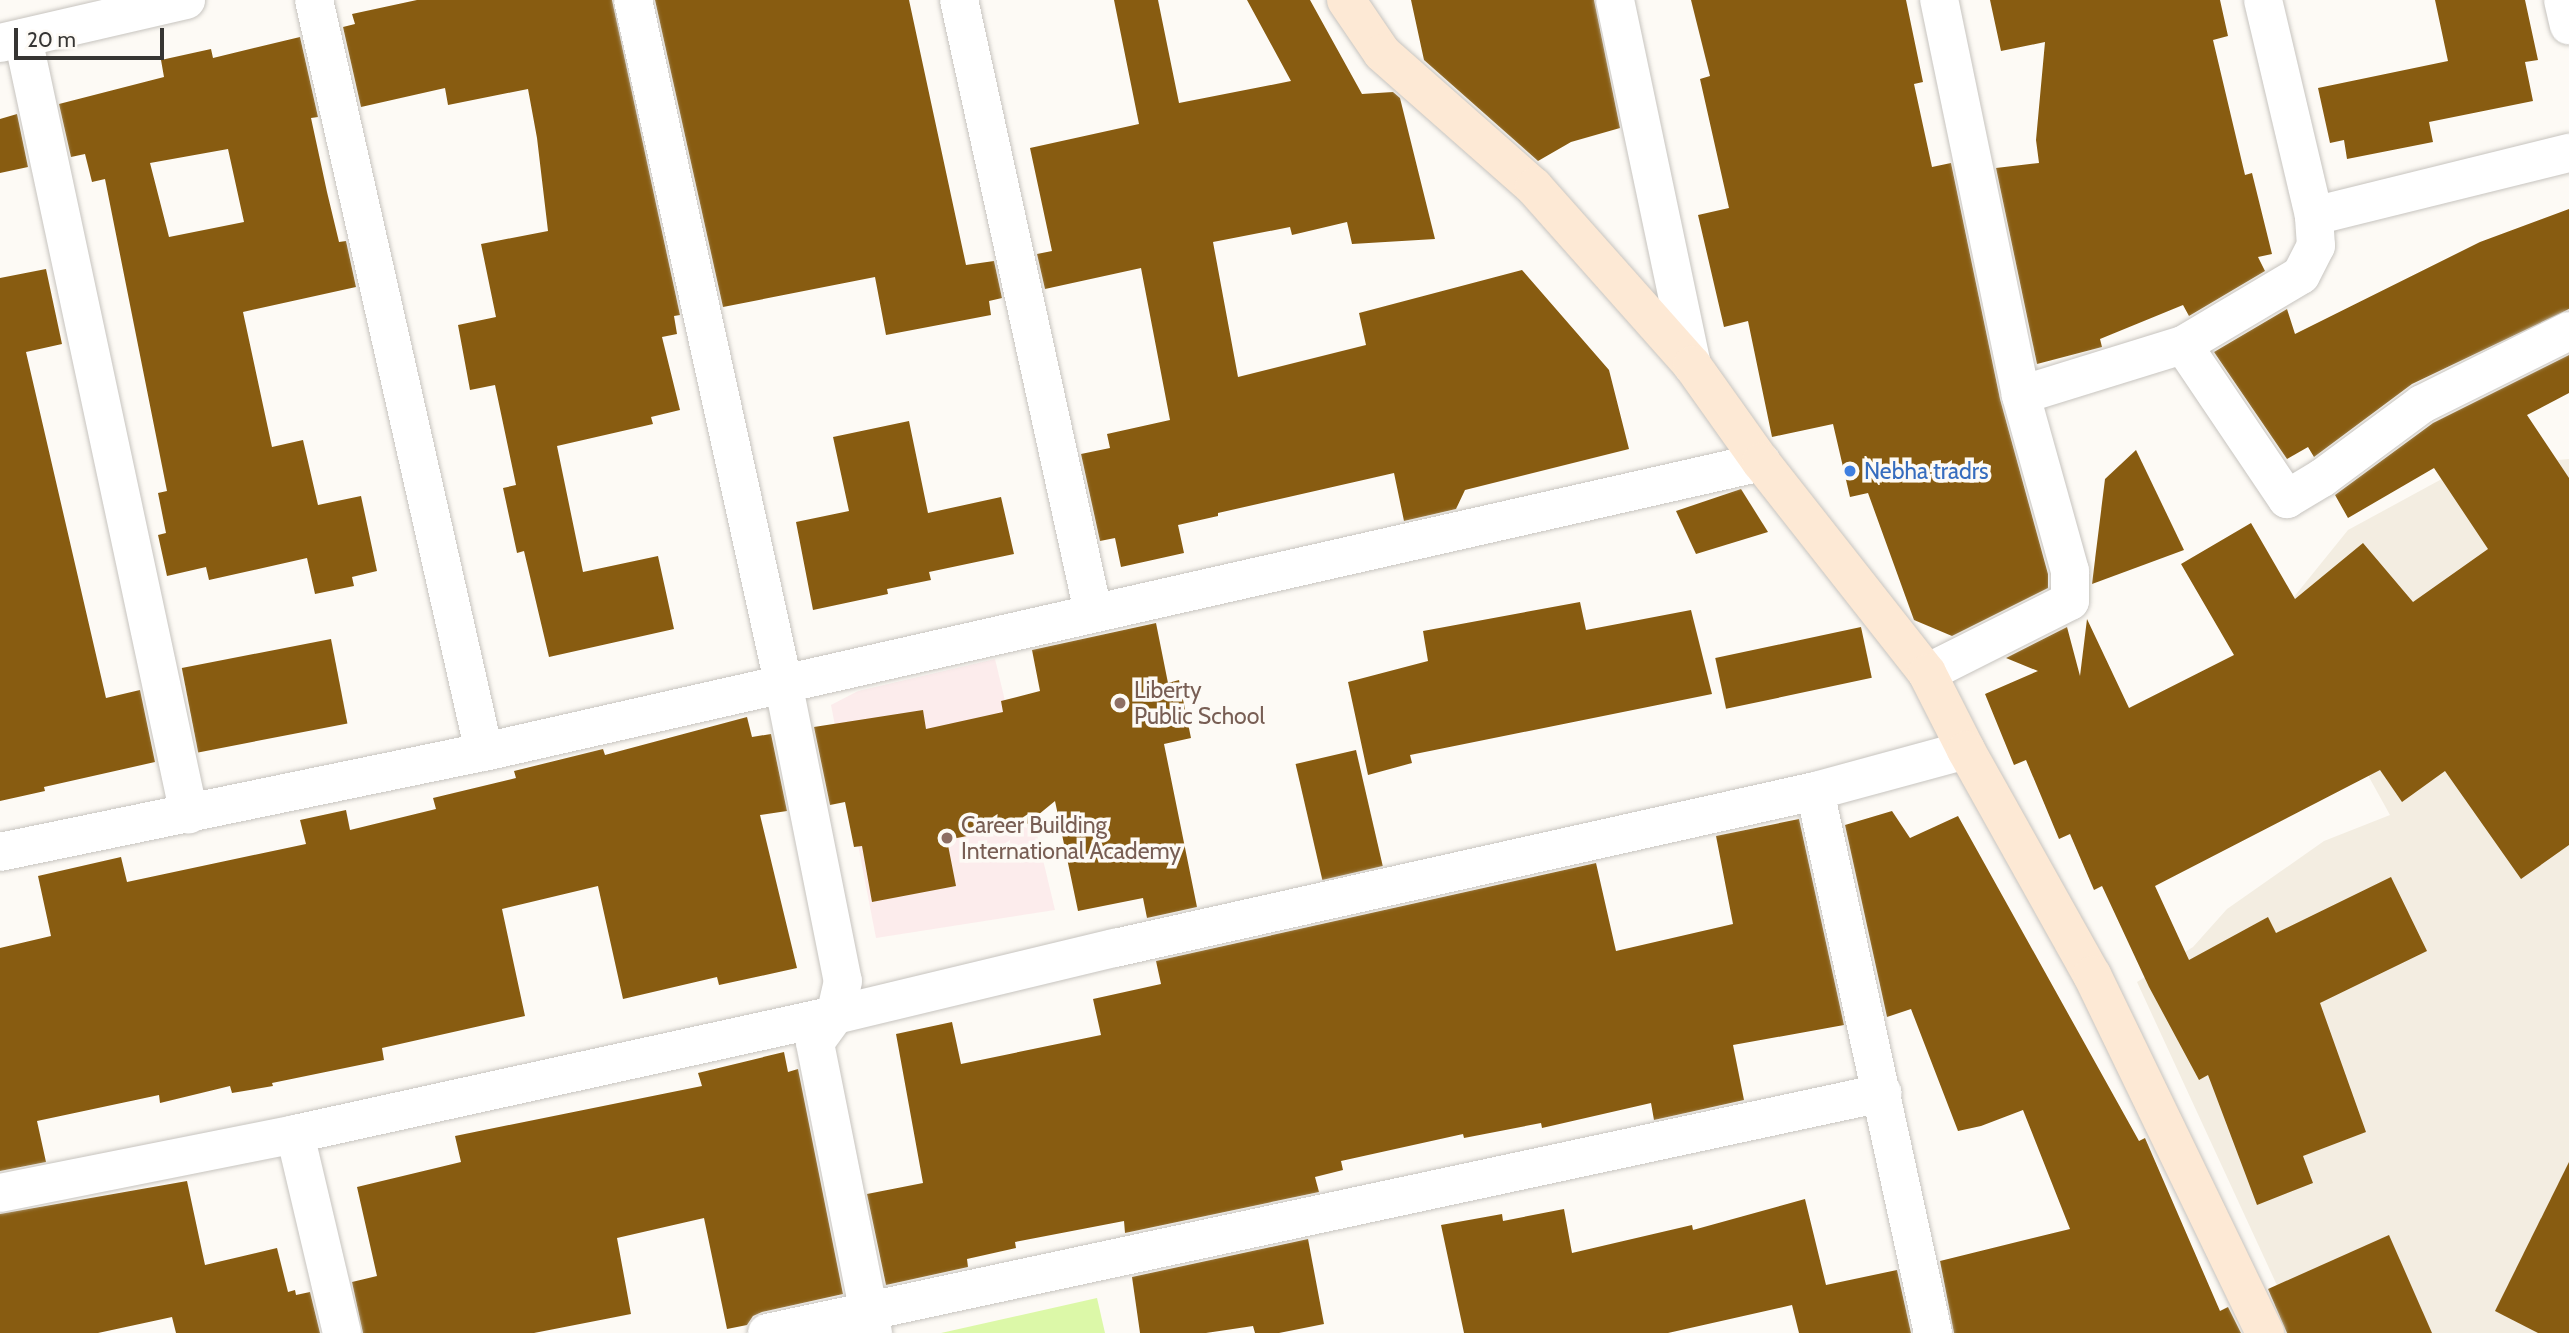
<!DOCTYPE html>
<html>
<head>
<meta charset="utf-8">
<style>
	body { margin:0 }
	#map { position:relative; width:2569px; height:1333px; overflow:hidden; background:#fdfaf5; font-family:Cabin,sans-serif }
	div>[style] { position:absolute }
	.built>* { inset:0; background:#f3ede1 }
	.education>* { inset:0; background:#fcecec }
	.green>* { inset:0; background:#dcf8a8 }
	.building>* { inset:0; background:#885c11; transform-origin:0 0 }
	.roads { filter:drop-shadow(0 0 2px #c7c4bf) drop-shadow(0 0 2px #c7c4bf) }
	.minor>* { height:38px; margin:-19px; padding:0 19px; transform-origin:19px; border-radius:19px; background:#fff }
	.secondary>* { height:38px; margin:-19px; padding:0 19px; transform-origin:19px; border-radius:19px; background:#fde9d5 }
	.dots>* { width:19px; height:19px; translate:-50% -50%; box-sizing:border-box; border:4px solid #fdfaf5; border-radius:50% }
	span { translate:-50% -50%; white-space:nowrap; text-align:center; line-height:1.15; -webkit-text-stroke:7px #fdfaf5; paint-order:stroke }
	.shop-label { font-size:23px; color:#366cbe }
	.left { translate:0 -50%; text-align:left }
	.education-label { font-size:23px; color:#785e54 }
	.scale { position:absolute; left:14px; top:28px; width:150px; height:32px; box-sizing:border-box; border:4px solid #363533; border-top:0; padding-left:9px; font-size:21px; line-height:24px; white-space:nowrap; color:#363533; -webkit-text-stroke:5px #fdfaf5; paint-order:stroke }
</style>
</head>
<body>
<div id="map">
	<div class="built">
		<i style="clip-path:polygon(2569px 459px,2569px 1333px,2299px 1333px,2137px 982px,2193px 947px,2227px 909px,2324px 841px,2390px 815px,2319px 687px,2276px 619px,2348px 530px,2462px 468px)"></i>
	</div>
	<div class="education">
		<i style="clip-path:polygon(995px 659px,1055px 910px,876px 938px,831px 705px,858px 691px)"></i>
	</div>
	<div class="green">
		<i style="clip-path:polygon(1097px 1298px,1105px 1333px,941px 1333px)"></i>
	</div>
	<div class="building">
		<i style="clip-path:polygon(417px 0,612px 0,680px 315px,674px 316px,677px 334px,662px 337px,680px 410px,651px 417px,653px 424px,557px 446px,583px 572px,658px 556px,674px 629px,549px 657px,524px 551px,517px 553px,503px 488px,516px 485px,495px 385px,470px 390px,458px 325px,496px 317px,481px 244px,548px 231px,537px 138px,528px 89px,448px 105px,445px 88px,361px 107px,343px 27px,355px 24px,352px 14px)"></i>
		<i style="clip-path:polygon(655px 0,909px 0,966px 265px,994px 261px,1002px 298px,989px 301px,991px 315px,886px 335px,875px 277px,723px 307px)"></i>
		<i style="clip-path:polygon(1114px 0,1158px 0,1179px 103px,1291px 81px,1247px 0,1310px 0,1362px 94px,1393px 92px,1400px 98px,1435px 239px,1352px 244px,1347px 222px,1292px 235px,1290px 227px,1213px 242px,1238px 377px,1366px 345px,1359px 313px,1522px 270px,1609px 370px,1629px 449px,1465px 490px,1456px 509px,1404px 521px,1394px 473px,1218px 513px,1218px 516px,1178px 525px,1184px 553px,1121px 567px,1115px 538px,1100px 541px,1081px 454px,1110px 448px,1107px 434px,1170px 420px,1141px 268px,1045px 289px,1037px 254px,1052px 251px,1030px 148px,1139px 124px)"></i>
		<i style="clip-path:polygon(1411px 0,1594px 0,1620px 128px,1571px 142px,1538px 161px,1424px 60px)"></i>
		<i style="clip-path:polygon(1691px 0,1906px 0,1923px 82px,1914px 84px,1932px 167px,1951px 163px,2000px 399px,2048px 574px,2048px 588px,1952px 636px,1914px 620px,1868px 493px,1850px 497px,1833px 424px,1772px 437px,1748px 321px,1724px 327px,1698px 215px,1729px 208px,1700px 79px,1710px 76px)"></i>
		<i style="clip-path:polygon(1990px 0,2220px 0,2228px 36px,2213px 40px,2245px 175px,2252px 173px,2272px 254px,2258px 257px,2265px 271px,2189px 316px,2183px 305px,2100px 339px,2102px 347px,2037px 364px,1996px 168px,2039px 163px,2036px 140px,2045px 42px,2001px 51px)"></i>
		<i style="clip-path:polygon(2435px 0,2525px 0,2538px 60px,2525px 62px,2533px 101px,2429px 122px,2433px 142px,2347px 159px,2344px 140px,2330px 143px,2318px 88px,2448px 61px)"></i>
		<i style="clip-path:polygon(evenodd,300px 37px,318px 117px,311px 118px,327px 192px,339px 242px,346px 241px,356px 287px,243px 312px,272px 447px,303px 440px,318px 505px,361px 496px,377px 571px,352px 577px,354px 586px,315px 594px,307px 558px,209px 580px,206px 567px,167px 576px,158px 535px,166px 533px,158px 493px,167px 491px,105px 179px,92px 182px,85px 154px,71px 157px,59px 104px,164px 77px,161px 60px,211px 49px,213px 58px,300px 37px,228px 149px,244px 222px,169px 237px,150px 163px,228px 149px)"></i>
		<i style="clip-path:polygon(17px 114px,28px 167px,0 173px,0 119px)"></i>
		<i style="clip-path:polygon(2569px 209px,2569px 309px,2412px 384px,2314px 457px,2308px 447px,2287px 459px,2214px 352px,2287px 309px,2295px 334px,2480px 242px)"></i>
		<i style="clip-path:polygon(46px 269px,62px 344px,26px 352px,106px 698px,140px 690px,155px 762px,44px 787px,45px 791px,0 801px,0 278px)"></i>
		<i style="clip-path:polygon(2569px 355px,2569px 393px,2527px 415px,2569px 478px,2569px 845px,2521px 879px,2445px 771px,2402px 802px,2380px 770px,2155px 886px,2189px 960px,2268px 917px,2276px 933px,2391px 877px,2427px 951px,2320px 1003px,2366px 1132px,2303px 1156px,2313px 1183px,2257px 1205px,2208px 1075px,2199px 1080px,2149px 987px,2102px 886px,2094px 890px,2070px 834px,2059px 839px,2026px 760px,2014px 765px,1985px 694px,2038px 671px,2006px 658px,2067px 627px,2080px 676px,2087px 619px,2129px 708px,2234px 655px,2181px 564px,2251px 523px,2295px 599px,2363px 543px,2413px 602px,2488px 549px,2434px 468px,2348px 518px,2335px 495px,2433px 423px)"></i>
		<i style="clip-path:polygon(909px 421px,928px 513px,1001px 497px,1014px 554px,929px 572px,931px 580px,887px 589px,888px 594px,813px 610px,796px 522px,849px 511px,833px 437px)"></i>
		<i style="clip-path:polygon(2136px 450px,2184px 550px,2092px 584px,2105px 479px)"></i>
		<i style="clip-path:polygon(1741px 489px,1768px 532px,1696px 554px,1676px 511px)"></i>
		<i style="clip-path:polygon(1580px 602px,1586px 630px,1691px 610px,1712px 694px,1410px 755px,1412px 763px,1368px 775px,1348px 682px,1428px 661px,1423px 631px)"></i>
		<i style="clip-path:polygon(1156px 623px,1168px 683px,1179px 680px,1191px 738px,1164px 744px,1197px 907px,1147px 918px,1143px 898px,1078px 911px,1055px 801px,1027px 824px,947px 840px,956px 886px,872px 902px,862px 846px,854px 847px,845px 802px,830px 805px,814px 727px,923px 710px,926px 729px,1003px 712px,1001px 701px,1040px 691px,1032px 650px)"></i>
		<i style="left:1861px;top:627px;width:52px;height:149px;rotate:78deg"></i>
		<i style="left:331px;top:639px;width:86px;height:152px;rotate:79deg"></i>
		<i style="clip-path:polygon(747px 717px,752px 737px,771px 734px,787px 811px,760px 815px,797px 968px,719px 985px,717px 977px,623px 999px,598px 886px,502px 909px,525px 1016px,382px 1048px,384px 1060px,272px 1083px,273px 1086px,232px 1093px,230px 1086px,160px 1103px,159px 1095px,37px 1121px,46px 1162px,0 1171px,0 948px,51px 936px,38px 876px,121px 857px,127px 882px,306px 844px,300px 820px,346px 810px,350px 830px,436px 809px,433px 798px,516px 778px,514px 771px,603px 749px,605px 755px)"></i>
		<i style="left:1356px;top:750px;width:119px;height:62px;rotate:77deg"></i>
		<i style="clip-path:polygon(1892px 811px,1910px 838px,1958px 816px,2139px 1141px,2145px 1138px,2220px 1311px,2228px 1307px,2241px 1333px,1954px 1333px,1940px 1261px,2070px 1229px,2023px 1110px,1981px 1126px,1958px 1131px,1911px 1009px,1887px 1017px,1845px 825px)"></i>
		<i style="clip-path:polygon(1799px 819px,1844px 1025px,1733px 1045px,1744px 1100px,1654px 1120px,1651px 1103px,1542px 1128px,1541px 1123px,1464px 1138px,1463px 1134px,1341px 1161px,1343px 1170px,1315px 1177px,1319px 1192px,1125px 1233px,1124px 1221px,1015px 1242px,1016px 1248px,967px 1259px,968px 1267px,886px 1285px,867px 1194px,923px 1183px,896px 1034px,952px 1022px,961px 1064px,1101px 1035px,1093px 999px,1161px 984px,1156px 961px,1596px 863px,1616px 951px,1733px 924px,1716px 836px)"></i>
		<i style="clip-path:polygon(784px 1052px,788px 1072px,798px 1069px,843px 1294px,762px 1312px,753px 1316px,747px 1325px,727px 1329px,704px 1218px,617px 1238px,631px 1314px,534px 1333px,363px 1333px,352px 1282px,377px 1276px,357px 1187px,461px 1162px,455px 1136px,702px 1086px,698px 1073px)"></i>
		<i style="clip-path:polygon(2569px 1162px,2569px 1333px,2538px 1333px,2495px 1311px)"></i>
		<i style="clip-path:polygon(187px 1181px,205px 1265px,277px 1248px,288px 1292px,295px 1290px,296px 1295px,310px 1292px,320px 1333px,176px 1333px,172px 1317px,98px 1333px,0 1333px,0 1214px)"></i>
		<i style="clip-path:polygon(1805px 1199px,1826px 1285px,1897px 1270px,1911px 1333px,1799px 1333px,1792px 1305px,1668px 1333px,1464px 1333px,1441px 1225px,1502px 1214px,1503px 1221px,1564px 1209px,1572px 1253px,1692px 1225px,1693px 1230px)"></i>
		<i style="clip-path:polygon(2389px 1235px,2432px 1333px,2287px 1333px,2268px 1289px)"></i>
		<i style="clip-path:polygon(1308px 1239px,1324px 1324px,1279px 1333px,1255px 1333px,1253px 1326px,1206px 1333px,1140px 1333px,1132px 1277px)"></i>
	</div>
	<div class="roads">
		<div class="minor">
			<i style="left:314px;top:0;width:771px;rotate:77.26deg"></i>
			<i style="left:633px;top:0;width:698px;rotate:77.6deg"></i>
			<i style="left:783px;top:682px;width:305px;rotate:78.7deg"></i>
			<i style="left:843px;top:981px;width:35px;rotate:103deg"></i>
			<i style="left:835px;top:1015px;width:34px;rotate:126deg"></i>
			<i style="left:815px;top:1043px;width:296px;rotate:78.7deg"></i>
			<i style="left:959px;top:0;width:626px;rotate:77.65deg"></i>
			<i style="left:1615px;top:0;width:373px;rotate:78.1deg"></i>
			<i style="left:2263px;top:0;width:222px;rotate:76.7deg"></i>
			<i style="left:2563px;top:0;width:26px;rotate:77deg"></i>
			<i style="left:23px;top:38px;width:794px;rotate:77.93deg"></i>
			<i style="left:0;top:43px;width:191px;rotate:-13deg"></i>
			<i style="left:2183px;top:345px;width:137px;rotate:-30.7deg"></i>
			<i style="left:2301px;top:275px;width:33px;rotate:-63deg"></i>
			<i style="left:2316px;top:246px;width:30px;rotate:-94deg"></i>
			<i style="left:2314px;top:216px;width:263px;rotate:-13.9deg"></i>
			<i style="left:2021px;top:395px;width:170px;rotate:-17.2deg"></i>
			<i style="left:2183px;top:345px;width:186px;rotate:56deg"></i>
			<i style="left:2287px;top:499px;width:41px;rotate:-31deg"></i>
			<i style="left:2322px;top:478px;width:124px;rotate:-36.5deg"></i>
			<i style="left:2422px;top:404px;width:164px;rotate:-26.4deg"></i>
			<i style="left:1927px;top:673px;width:160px;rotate:-26.7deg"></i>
			<i style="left:2070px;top:601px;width:30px;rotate:-90deg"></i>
			<i style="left:2070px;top:571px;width:183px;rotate:-105.6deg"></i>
			<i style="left:2021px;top:395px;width:403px;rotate:-101.7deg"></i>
			<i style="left:1815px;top:791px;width:555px;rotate:77.72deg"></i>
			<i style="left:0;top:852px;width:494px;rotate:-11.7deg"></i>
			<i style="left:484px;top:752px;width:1310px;rotate:-12.79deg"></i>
			<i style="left:295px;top:1134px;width:204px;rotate:76.7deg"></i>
			<i style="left:0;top:1193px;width:301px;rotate:-11.3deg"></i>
			<i style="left:295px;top:1134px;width:553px;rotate:-12.43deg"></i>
			<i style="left:835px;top:1015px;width:288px;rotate:-13.5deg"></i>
			<i style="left:1115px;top:948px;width:717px;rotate:-12.64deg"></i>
			<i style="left:1815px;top:791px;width:156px;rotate:-15.2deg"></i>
			<i style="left:767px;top:1333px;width:1141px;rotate:-12.15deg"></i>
		</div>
		<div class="secondary">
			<i style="left:1346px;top:0;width:64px;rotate:55.8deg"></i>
			<i style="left:1382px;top:53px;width:203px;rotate:41.4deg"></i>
			<i style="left:1534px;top:187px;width:238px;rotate:48.4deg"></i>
			<i style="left:1692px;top:365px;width:119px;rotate:54.6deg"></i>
			<i style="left:1761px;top:462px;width:268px;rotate:51.8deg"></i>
			<i style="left:1927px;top:673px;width:86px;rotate:63.1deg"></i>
			<i style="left:1966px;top:750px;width:258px;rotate:60.8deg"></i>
			<i style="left:2092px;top:975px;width:398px;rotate:64.2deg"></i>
		</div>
	</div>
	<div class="dots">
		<i style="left:1850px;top:471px;background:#3f7fe0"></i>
		<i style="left:1120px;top:703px;background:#8d6e63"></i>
		<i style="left:947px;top:838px;background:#8d6e63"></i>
	</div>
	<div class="shop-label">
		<span class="left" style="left:1864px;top:471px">Nebha tradrs</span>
	</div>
	<div class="education-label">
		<span class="left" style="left:1134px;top:703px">Liberty<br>Public School</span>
		<span class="left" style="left:961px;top:838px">Career Building<br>International Academy</span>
	</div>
	<div class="scale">20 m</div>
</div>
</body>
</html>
